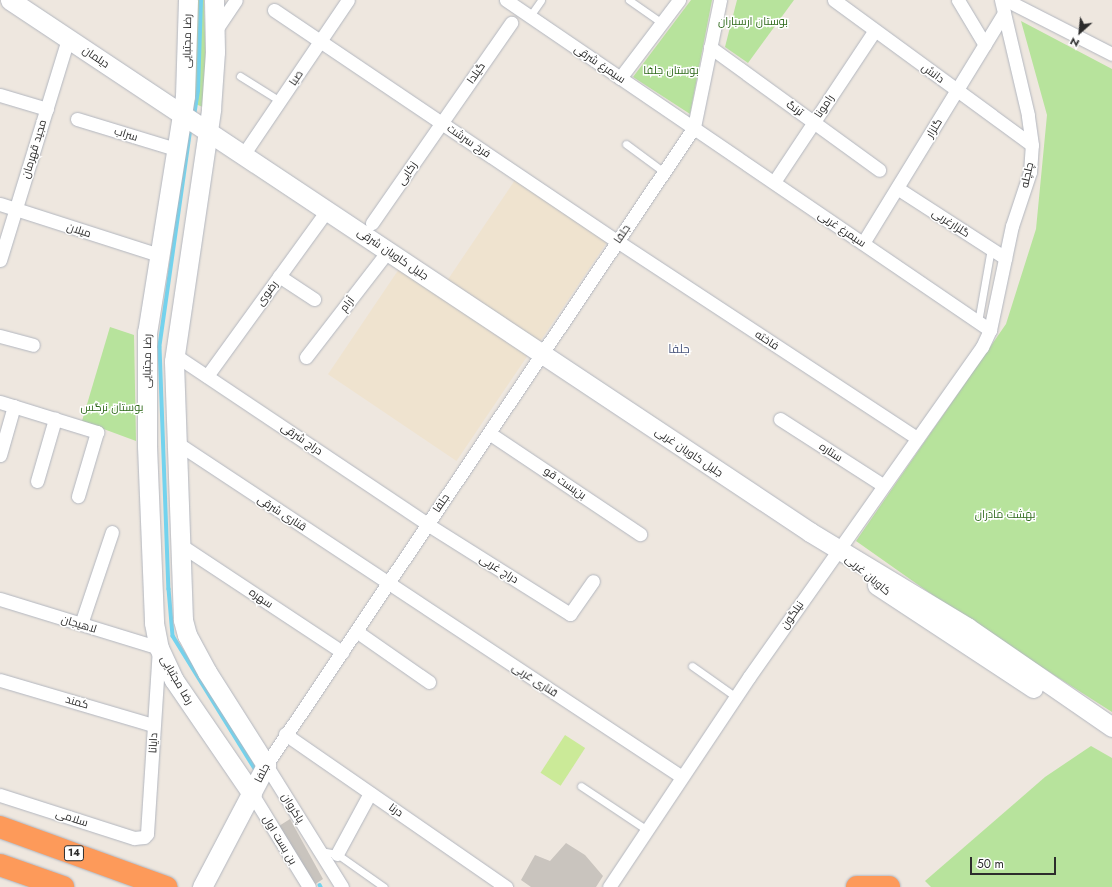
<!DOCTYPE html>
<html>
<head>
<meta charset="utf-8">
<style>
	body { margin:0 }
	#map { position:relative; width:1112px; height:887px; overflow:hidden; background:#eee7df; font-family:Jost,Cairo,sans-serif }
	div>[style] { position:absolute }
	.education>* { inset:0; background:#efe3cf; transform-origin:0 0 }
	.green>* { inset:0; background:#b7e39c }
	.pitch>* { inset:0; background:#cbea98; transform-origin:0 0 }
	.stream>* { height:3.5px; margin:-1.75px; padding:0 1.75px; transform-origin:1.75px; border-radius:1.75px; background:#73d3ee }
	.building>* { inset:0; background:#c9c4be }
	.roads { filter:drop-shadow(0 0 1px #b2b6bf) drop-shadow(0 0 1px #b2b6bf) }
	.lane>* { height:7px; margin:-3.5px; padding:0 3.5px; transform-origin:3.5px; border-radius:3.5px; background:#fff }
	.street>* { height:13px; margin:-6.5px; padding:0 6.5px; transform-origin:6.5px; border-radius:6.5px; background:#fff }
	.secondary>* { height:19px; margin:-9.5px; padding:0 9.5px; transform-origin:9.5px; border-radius:9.5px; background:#fff }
	.highway>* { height:22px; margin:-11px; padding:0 11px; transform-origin:11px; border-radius:11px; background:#fd9a5a }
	span { translate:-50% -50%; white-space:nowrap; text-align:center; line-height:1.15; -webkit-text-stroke:3px #fff; paint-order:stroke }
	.shield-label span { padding:1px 3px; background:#fff; border:1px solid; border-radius:3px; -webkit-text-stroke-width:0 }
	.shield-label { font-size:10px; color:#2c2c2c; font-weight:700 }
	.park-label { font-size:11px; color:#2f6a1b }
	.street-label { font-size:11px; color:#2c2c2c }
	.neighbourhood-label { font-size:12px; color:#4c577d }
	.north { position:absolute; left:1060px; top:12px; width:40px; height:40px; -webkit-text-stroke:3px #fff; paint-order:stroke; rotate:207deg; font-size:11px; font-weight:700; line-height:16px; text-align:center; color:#2c2c2c }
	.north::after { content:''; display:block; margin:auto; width:14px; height:18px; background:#2c2c2c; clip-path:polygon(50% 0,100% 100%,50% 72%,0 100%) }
	.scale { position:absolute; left:970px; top:857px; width:86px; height:18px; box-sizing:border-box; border:2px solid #2c2c2c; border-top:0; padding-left:5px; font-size:12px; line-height:14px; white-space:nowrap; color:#2c2c2c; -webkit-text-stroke:3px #fff; paint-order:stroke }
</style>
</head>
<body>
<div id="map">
	<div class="education">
		<i style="left:515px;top:180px;width:111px;height:123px;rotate:34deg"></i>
		<i style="left:399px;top:269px;width:155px;height:127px;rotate:34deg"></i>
	</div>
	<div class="green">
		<i style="clip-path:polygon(193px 0,204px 0,206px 72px,203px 107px,190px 102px)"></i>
		<i style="clip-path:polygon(691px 0,712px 0,690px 114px,633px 77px)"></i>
		<i style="clip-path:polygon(737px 0,794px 0,748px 63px,725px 47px)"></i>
		<i style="clip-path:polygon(1021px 21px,1112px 69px,1112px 712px,968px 620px,856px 541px,1006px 324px,1036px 229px,1047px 115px)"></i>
		<i style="clip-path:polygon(110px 327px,134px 335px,136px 441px,82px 421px)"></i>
		<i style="clip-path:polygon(1091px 746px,1112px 758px,1112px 887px,931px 887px,925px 881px,1045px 777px)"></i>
	</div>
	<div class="pitch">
		<i style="left:565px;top:735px;width:24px;height:45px;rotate:33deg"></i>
	</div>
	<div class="stream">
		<i style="left:194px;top:116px;width:25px;rotate:-81deg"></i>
		<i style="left:198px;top:91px;width:91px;rotate:-88.1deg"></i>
		<i style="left:191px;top:128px;width:221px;rotate:98.1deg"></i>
		<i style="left:160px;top:347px;width:242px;rotate:87.9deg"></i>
		<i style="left:169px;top:589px;width:47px;rotate:85.1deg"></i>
		<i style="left:173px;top:636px;width:156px;rotate:58.3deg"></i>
		<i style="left:320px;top:885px;width:2px;rotate:63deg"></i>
	</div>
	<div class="building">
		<i style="clip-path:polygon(290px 819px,323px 879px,314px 885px,279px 826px)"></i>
		<i style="clip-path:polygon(566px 843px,585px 855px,603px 876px,596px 887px,531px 887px,521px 880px,535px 855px,550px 861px)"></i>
	</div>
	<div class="roads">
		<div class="lane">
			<i style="left:629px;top:0;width:40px;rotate:34.9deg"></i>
			<i style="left:530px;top:16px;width:19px;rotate:-55deg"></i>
			<i style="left:240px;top:76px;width:47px;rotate:32deg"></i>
			<i style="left:626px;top:144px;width:47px;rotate:36.4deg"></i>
			<i style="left:978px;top:322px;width:75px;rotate:-80deg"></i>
			<i style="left:692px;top:666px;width:54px;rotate:35.2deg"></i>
			<i style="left:581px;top:786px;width:79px;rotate:33.7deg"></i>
			<i style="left:320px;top:851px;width:17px;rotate:10deg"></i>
			<i style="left:337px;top:854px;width:57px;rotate:35.1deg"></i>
		</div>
		<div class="street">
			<i style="left:506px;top:0;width:586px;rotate:34.29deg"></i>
			<i style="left:834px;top:0;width:245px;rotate:36.2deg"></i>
			<i style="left:958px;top:0;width:52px;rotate:59deg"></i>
			<i style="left:1006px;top:0;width:119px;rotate:27deg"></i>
			<i style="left:274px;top:10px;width:414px;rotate:34deg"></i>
			<i style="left:617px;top:241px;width:359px;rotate:33.3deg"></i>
			<i style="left:215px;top:31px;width:37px;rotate:-56deg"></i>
			<i style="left:710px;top:47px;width:209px;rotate:36deg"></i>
			<i style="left:620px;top:78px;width:98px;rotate:-52.9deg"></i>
			<i style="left:0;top:95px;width:49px;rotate:16.6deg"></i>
			<i style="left:77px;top:119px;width:103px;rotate:16.9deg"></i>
			<i style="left:243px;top:155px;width:187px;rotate:-55.9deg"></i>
			<i style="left:774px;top:182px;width:182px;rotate:-56.4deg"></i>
			<i style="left:897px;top:188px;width:129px;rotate:32.9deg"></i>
			<i style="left:0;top:204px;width:167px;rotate:17.8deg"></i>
			<i style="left:372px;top:223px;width:244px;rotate:-55.2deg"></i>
			<i style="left:863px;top:243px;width:270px;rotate:-58.5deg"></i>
			<i style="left:0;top:260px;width:231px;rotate:-72.9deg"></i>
			<i style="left:279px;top:276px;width:42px;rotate:33.3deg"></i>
			<i style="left:0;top:336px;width:34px;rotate:15deg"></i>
			<i style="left:175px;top:355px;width:303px;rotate:33.8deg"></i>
			<i style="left:427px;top:524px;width:169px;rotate:32.2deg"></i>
			<i style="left:570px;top:614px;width:40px;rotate:-55.1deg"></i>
			<i style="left:306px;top:357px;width:134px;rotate:-52.3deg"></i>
			<i style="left:207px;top:376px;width:205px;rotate:-54.1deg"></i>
			<i style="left:0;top:402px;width:102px;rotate:17.2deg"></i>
			<i style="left:97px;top:432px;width:67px;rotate:106.5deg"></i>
			<i style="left:780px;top:419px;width:122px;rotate:32.7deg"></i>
			<i style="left:489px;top:433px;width:182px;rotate:33.8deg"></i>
			<i style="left:177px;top:443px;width:605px;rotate:33.48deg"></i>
			<i style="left:0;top:455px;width:51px;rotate:-74.1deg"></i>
			<i style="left:37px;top:481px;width:65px;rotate:-73.8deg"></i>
			<i style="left:179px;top:544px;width:196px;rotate:33.5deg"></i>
			<i style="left:0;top:599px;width:166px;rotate:17.1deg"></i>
			<i style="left:159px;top:648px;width:186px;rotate:93.7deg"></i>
			<i style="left:147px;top:834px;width:4px;rotate:135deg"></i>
			<i style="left:144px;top:837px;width:10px;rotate:174deg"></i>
			<i style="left:134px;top:838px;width:141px;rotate:-162.2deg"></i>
			<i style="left:81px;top:624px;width:97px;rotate:-71.4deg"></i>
			<i style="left:356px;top:631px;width:89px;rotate:34.9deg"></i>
			<i style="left:0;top:680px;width:159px;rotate:16.4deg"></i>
			<i style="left:285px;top:734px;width:269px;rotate:34.7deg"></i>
			<i style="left:252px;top:794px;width:109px;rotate:58.5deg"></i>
			<i style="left:337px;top:854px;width:69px;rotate:-61.6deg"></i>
			<i style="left:342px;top:887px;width:144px;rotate:-121.9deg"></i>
			<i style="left:266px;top:765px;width:768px;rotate:-56.14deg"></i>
			<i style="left:694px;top:127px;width:130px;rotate:-78.4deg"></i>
			<i style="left:609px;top:887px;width:252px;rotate:-56.3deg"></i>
			<i style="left:749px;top:677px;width:404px;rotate:-54.8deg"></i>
			<i style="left:982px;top:347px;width:19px;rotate:-65deg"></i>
			<i style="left:990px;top:330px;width:106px;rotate:-78.1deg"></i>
			<i style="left:1012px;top:226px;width:57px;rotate:-71.6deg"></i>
			<i style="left:1030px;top:172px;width:27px;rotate:-86deg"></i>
			<i style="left:1032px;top:145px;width:30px;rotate:-98deg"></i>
			<i style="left:1028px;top:115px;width:118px;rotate:-103.2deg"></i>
		</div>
		<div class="secondary">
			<i style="left:10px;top:0;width:961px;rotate:33.62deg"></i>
			<i style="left:810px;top:532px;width:184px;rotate:31.2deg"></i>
			<i style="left:967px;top:627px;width:176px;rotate:34.6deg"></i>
			<i style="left:188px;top:0;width:96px;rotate:91.8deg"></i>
			<i style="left:185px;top:96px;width:239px;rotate:99.1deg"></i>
			<i style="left:147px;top:332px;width:114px;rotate:90deg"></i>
			<i style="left:147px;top:446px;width:177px;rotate:87.7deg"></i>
			<i style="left:154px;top:623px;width:25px;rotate:79deg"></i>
			<i style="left:159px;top:648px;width:35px;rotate:65deg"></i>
			<i style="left:174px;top:680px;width:138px;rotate:55.6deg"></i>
			<i style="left:877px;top:585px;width:187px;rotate:33.4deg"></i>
			<i style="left:202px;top:887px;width:138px;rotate:-62.3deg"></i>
			<i style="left:266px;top:765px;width:110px;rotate:-122.4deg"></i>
			<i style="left:207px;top:672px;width:42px;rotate:-118.4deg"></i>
			<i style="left:187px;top:635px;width:16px;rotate:-105deg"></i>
			<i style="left:183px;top:620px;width:259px;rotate:-92deg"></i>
			<i style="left:174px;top:361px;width:255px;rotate:-81.6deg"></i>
			<i style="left:211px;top:109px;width:57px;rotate:-86deg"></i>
			<i style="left:215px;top:52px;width:52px;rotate:-91.1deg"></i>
		</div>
		<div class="highway">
			<i style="left:0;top:827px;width:177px;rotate:19.9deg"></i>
			<i style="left:0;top:865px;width:67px;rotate:19.2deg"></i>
			<i style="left:857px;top:887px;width:32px"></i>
		</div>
	</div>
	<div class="shield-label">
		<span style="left:74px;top:853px">14</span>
	</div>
	<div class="park-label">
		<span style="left:753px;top:21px">بوستان ارسباران</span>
		<span style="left:671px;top:70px">بوستان جلفا</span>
		<span style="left:112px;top:407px">بوستان نرگس</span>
		<span style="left:1005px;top:514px">بهشت مادران</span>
	</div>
	<div class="street-label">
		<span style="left:187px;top:41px;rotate:-89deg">رضا مجتبایی</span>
		<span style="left:96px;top:57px;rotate:34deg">دیلمان</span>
		<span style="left:600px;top:64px;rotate:34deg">سیمرغ شرقی</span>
		<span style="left:476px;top:73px;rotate:-55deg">گیلدا</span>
		<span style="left:933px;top:73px;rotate:36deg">دانش</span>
		<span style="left:296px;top:78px;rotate:-56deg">صبا</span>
		<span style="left:824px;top:106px;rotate:-56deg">رامونا</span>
		<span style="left:795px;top:108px;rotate:36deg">ترنگ</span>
		<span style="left:934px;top:128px;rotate:-58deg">گلزار</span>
		<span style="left:126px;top:134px;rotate:17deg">سراب</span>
		<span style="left:469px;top:141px;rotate:34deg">فرخ سرشت</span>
		<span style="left:34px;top:149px;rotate:-73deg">مجید قهرمان</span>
		<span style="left:407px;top:173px;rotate:-55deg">زکایی</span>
		<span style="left:1027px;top:175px;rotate:-77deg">چلچله</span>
		<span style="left:951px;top:223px;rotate:33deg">گلزارغربی</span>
		<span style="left:842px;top:229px;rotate:34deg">سیمرغ غربی</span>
		<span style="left:79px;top:230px;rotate:18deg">میلان</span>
		<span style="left:622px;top:234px;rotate:-56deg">جلفا</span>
		<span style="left:393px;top:254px;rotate:34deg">جلیل کاویان شرقی</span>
		<span style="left:267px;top:293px;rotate:-54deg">رضوی</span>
		<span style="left:347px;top:304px;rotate:-52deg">آرام</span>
		<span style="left:767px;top:340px;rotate:33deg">فاخته</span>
		<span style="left:147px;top:361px;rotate:-89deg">رضا مجتبایی</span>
		<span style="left:302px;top:439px;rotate:34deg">دراج شرقی</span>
		<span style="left:689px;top:452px;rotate:34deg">جلیل کاویان غربی</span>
		<span style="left:831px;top:452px;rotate:33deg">ستاره</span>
		<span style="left:565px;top:483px;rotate:34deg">بن‌بست قو</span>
		<span style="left:441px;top:503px;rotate:-56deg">جلفا</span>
		<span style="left:282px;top:513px;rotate:33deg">قناری شرقی</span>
		<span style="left:499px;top:569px;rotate:32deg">دراج غربی</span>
		<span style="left:868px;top:575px;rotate:40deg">کاویان غربی</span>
		<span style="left:261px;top:598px;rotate:34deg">سهره</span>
		<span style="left:792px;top:615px;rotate:-55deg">نیلگون</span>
		<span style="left:79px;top:624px;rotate:17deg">لاهیجان</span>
		<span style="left:177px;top:680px;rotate:60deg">رضا مجتبایی</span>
		<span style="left:535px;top:680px;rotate:33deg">قناری غربی</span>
		<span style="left:77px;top:702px;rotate:16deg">کمند</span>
		<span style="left:153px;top:743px;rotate:-87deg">دایانا</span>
		<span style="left:262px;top:773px;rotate:-63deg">جلفا</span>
		<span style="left:293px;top:808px;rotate:58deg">پاکروان</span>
		<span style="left:396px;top:810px;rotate:35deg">درنا</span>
		<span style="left:72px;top:818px;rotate:18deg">سلامی</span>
		<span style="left:280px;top:840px;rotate:59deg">بن بست اول</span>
	</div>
	<div class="neighbourhood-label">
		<span style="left:679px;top:350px">جلفا</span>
	</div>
	<div class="north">N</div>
	<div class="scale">50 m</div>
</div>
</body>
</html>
